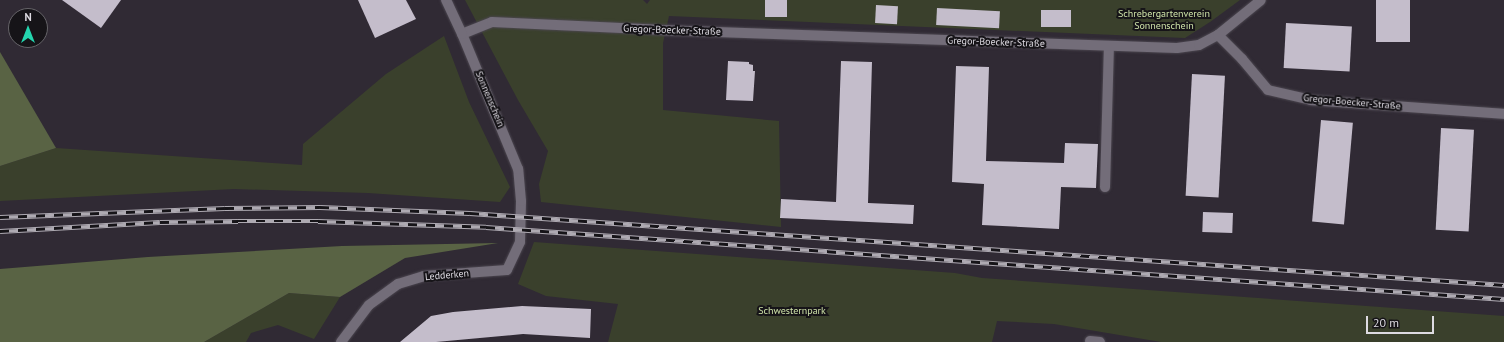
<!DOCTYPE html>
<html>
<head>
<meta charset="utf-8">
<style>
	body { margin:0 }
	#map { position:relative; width:1504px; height:342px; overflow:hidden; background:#302a34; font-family:"PT Sans",sans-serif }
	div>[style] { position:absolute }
	.green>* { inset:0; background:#3a402c }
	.forest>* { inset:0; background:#596344 }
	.building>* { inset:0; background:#c4bdcb; transform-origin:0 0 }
	.roads { filter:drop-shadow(0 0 1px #4b464f) drop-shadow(0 0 1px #4b464f) }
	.service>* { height:10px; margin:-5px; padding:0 5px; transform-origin:5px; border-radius:5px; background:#736d79 }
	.minor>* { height:10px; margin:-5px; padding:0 5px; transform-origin:5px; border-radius:5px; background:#736d79 }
	.rail>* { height:4.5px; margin-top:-2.25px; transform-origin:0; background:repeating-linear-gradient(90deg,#161418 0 9px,#aeaab2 0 18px); box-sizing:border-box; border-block:1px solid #aeaab2 }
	span { translate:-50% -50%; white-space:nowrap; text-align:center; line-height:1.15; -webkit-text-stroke:4px #161418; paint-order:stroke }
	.park-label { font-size:10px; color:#cfe3a9 }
	.street-label { font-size:10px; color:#dedbe2 }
	.north { position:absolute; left:8px; top:8px; width:40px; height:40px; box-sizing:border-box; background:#161418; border:1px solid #666469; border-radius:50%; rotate:0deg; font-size:11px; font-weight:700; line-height:16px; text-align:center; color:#dedbe2 }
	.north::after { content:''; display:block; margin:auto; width:14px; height:18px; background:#24d5ae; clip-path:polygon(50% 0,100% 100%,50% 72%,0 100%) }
	.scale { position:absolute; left:1366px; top:316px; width:68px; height:18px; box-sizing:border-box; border:2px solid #dedbe2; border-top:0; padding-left:5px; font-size:12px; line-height:14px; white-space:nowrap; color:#dedbe2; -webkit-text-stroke:3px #161418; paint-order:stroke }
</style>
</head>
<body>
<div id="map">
	<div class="green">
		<i style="clip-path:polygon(465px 0,643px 0,647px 4px,650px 0,1240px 0,1210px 22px,1185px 38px,669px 16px,663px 43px,663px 110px,779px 121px,781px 227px,541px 202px,539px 184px,548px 151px,518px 100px)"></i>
		<i style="clip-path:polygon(444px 36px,469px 102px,510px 187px,500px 202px,368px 193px,234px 189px,0 201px,0 166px,56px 148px,302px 165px,303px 144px,386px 74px)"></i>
		<i style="clip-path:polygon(534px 242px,955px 273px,982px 278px,1504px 316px,1504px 342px,1161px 342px,1054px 324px,997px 321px,992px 342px,608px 342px,618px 304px,546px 296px,518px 284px)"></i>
		<i style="clip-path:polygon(289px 293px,340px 297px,314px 339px,278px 325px,251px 333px,246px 342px,204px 342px)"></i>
	</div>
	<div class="forest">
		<i style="clip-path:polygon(0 52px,56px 148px,0 166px)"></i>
		<i style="clip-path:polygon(498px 243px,405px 258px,340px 297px,289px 293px,204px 342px,0 342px,0 269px,148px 257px,342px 246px)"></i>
	</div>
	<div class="building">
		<i style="clip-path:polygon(62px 0,121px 0,101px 28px)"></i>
		<i style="clip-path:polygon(358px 0,406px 0,416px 19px,375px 38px)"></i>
		<i style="left:765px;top:0;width:22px;height:17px"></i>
		<i style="left:1376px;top:0;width:34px;height:42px"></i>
		<i style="left:876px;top:5px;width:22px;height:18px;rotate:3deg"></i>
		<i style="left:937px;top:8px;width:63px;height:17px;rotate:3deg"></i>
		<i style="left:1041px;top:10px;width:30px;height:17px"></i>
		<i style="left:1286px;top:23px;width:66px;height:45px;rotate:3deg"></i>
		<i style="clip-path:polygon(728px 61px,749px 62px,749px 64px,753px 65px,753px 71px,755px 71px,753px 101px,726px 100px)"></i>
		<i style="clip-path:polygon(841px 61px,872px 62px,868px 203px,914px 205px,913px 224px,780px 218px,781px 199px,836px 202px)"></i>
		<i style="clip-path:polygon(956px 66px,989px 67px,986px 161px,1064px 163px,1065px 143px,1098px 144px,1096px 188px,1061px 187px,1059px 229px,982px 225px,984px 184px,952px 182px)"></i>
		<i style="left:1192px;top:74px;width:33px;height:122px;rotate:3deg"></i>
		<i style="left:1321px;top:120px;width:32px;height:102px;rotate:5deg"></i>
		<i style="left:1441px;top:128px;width:33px;height:102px;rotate:3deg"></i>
		<i style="left:1203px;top:212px;width:30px;height:20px;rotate:2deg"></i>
		<i style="clip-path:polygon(522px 306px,591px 309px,590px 338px,523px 334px,436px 342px,400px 342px,431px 316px,453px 312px)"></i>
	</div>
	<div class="roads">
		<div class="service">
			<i style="left:1105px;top:187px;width:141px;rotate:-88.4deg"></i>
			<i style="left:1090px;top:341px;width:10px;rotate:6deg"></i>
		</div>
		<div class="minor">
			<i style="left:462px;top:34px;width:32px;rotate:-22deg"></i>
			<i style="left:492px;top:22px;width:167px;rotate:2.7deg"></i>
			<i style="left:659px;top:30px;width:518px;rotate:1.99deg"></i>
			<i style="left:1177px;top:48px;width:22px;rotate:-8deg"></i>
			<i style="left:1199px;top:45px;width:21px;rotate:-28deg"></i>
			<i style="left:1218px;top:35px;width:55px;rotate:-39.1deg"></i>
			<i style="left:1218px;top:35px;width:34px;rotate:45deg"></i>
			<i style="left:1242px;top:59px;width:40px;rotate:50deg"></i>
			<i style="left:1268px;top:90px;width:44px;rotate:13.1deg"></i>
			<i style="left:1311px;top:100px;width:194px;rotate:4.1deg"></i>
			<i style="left:341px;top:342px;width:46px;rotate:-52.9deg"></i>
			<i style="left:369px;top:305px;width:36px;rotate:-36deg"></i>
			<i style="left:398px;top:284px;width:27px;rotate:-17deg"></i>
			<i style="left:424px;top:276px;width:83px;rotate:-4.1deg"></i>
			<i style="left:507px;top:270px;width:31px;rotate:-65deg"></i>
			<i style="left:520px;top:242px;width:41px;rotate:-88.6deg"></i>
			<i style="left:521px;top:201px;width:32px;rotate:-95deg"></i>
			<i style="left:518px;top:169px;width:146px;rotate:-112.5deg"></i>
			<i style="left:462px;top:34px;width:38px;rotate:-115deg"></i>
		</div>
	</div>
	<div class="rail">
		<i style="left:0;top:217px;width:225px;rotate:-2.3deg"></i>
		<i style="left:225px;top:208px;width:95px;rotate:-0.6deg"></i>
		<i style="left:320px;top:207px;width:150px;rotate:2.3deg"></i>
		<i style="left:470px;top:213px;width:1037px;rotate:3.98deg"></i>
		<i style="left:0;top:231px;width:160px;rotate:-3.2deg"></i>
		<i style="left:160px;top:222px;width:78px;rotate:-0.7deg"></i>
		<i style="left:238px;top:221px;width:80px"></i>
		<i style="left:318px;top:221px;width:168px;rotate:2deg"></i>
		<i style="left:486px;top:227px;width:1021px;rotate:4.05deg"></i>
	</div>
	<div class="park-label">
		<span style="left:1164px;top:19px">Schrebergartenverein<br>Sonnenschein</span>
		<span style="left:792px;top:311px">Schwesternpark</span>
	</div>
	<div class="street-label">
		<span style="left:672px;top:30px;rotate:2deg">Gregor-Boecker-Straße</span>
		<span style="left:996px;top:42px;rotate:2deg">Gregor-Boecker-Straße</span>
		<span style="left:490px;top:99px;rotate:67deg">Sonnenschein</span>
		<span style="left:1352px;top:102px;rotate:5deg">Gregor-Boecker-Straße</span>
		<span style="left:447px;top:275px;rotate:-5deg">Ledderken</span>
	</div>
	<div class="north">N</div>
	<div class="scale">20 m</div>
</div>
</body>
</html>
